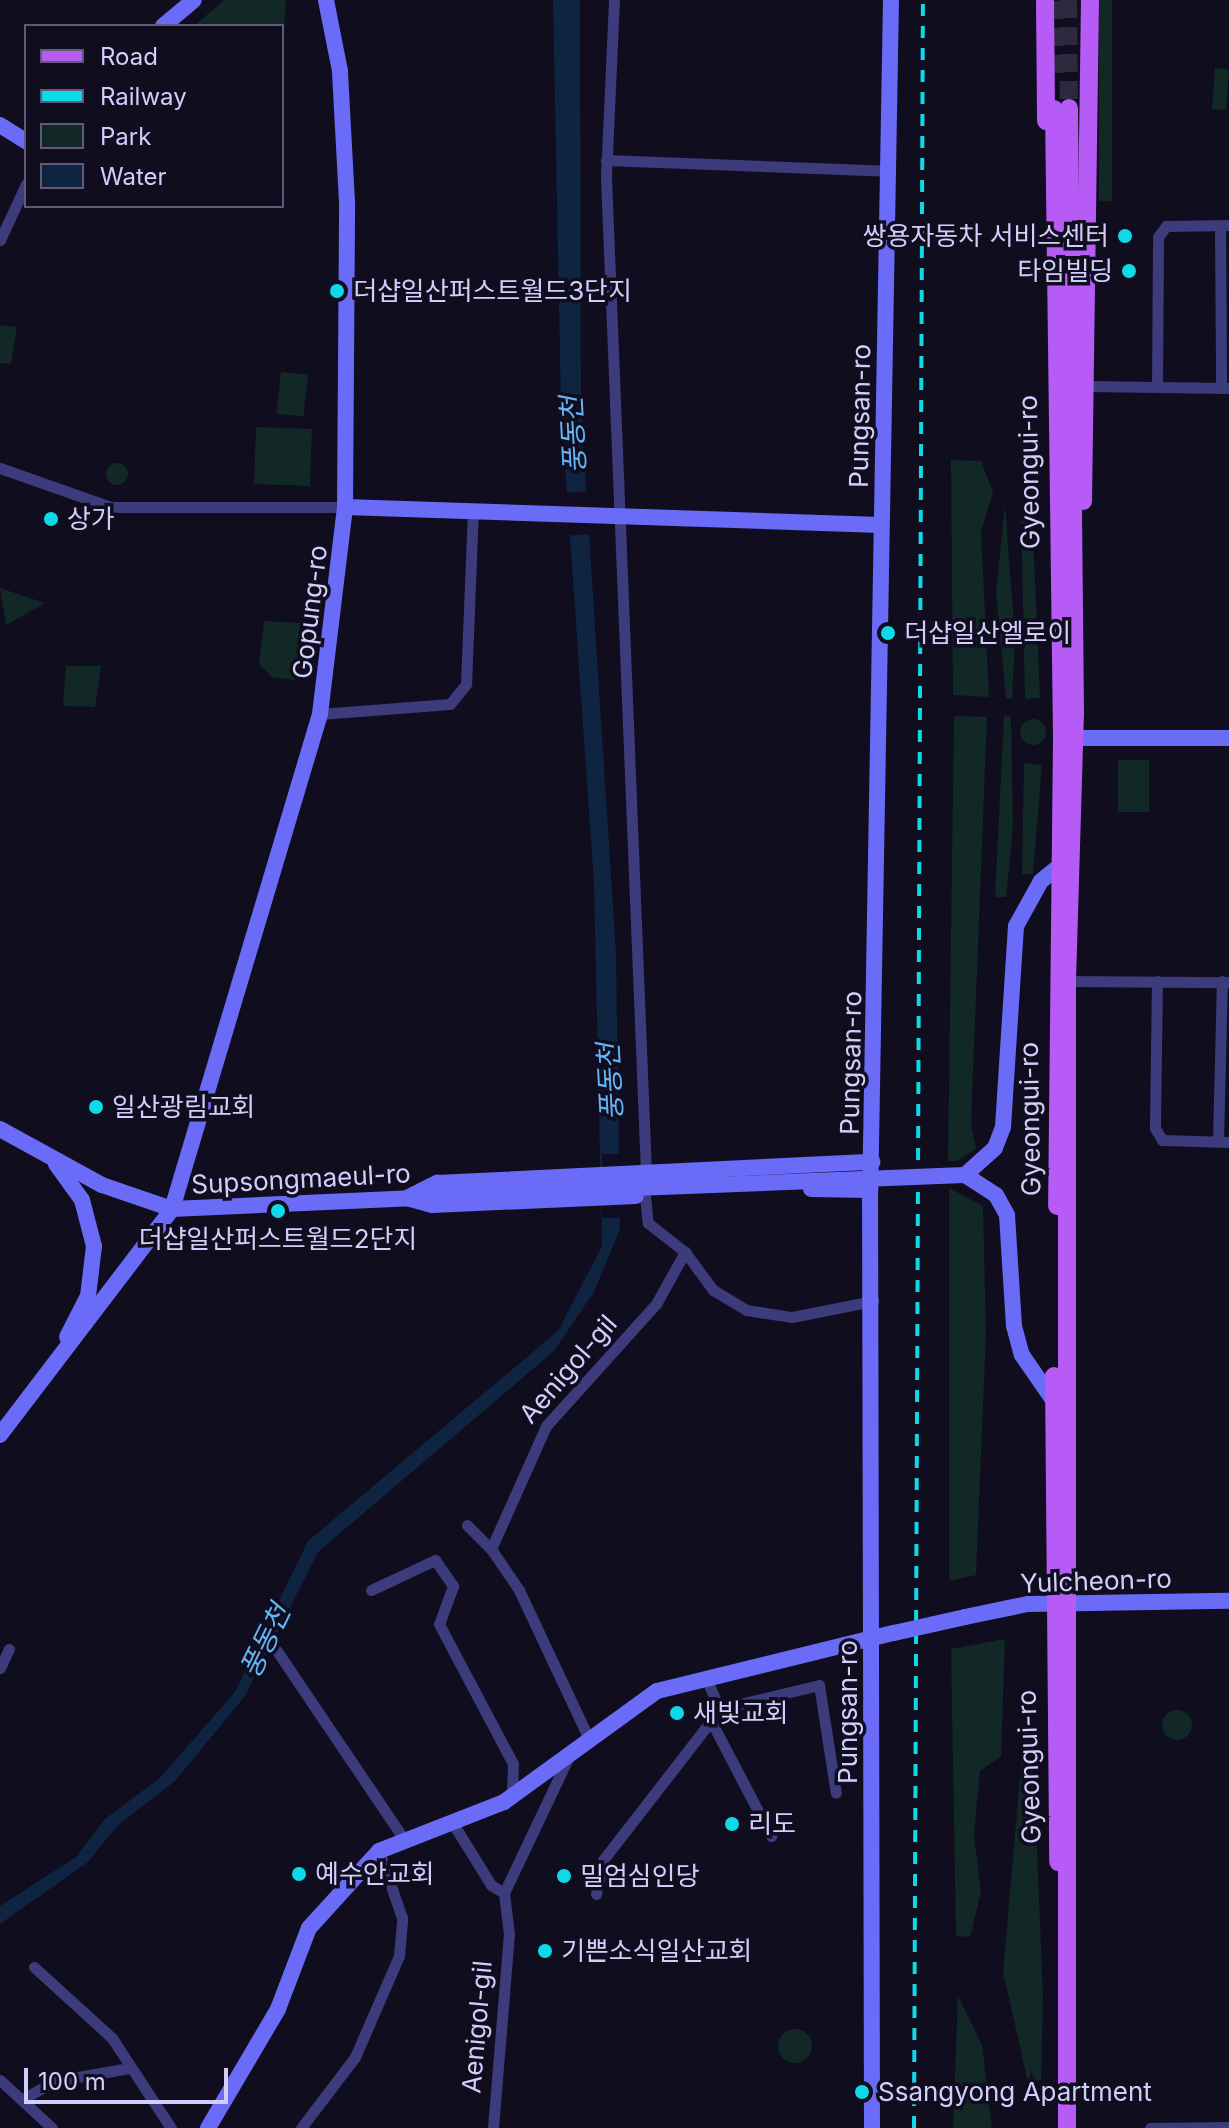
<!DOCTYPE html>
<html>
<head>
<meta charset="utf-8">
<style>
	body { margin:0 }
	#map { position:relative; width:1229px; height:2128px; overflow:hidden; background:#100d1e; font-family:Inter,"Noto Sans KR",sans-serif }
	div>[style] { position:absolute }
	.green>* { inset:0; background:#112827; transform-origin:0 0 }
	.round { border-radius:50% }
	.water>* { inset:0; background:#0f2441 }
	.pier>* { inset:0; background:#100d1e; transform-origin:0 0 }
	.primary-tunnel>* { height:18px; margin-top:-9px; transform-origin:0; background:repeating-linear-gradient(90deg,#2d2a3f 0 18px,transparent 0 27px) }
	.street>* { height:11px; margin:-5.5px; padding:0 5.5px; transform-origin:5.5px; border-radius:5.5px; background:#3c3b7b }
	.secondary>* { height:16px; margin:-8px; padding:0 8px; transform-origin:8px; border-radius:8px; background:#6a6bf7 }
	.primary>* { height:18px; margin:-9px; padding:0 9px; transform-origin:9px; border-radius:9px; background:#b75bf6 }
	.rail>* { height:4px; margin-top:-2px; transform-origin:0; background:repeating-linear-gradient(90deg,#0dd9e9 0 12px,transparent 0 22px) }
	.secondary-bridge>* { height:16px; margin:-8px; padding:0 8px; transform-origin:8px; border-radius:8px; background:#6a6bf7 }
	.dots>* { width:22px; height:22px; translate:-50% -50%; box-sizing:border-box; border:4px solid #100d1e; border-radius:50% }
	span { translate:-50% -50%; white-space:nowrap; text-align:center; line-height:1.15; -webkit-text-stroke:7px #100d1e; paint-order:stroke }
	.poi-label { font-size:26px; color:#d2cefc }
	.right { translate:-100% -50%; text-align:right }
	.left { translate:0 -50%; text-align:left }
	.street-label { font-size:26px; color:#d2cefc }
	.water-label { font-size:28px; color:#62b6f6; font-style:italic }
	.legend { position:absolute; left:24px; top:24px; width:260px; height:184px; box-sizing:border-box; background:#100d1e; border:2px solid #5e5a77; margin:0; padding:10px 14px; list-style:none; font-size:24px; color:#d2cefc }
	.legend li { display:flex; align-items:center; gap:16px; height:40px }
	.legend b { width:40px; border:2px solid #5e5a77 }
	.scale { position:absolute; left:24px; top:2068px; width:204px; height:36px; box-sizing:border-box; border:4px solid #d2cefc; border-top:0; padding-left:10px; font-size:24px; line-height:28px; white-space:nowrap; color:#d2cefc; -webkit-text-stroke:6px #100d1e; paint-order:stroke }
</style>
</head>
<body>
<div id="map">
	<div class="green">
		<i style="clip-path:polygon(224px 0,286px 0,282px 68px,282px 26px,194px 26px)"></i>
		<i style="left:1099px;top:0;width:13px;height:201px"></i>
		<i style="left:1215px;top:68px;width:14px;height:41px;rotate:4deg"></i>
		<i style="clip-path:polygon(0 325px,17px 327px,11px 364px,0 363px)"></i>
		<i style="left:281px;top:372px;width:27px;height:42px;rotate:6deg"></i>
		<i style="left:256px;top:427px;width:56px;height:57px;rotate:2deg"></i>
		<i style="clip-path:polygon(951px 460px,981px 461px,993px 492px,981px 532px,989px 697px,953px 695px)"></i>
		<i class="round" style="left:106px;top:463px;width:22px;height:22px"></i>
		<i style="clip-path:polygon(1005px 505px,1015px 639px,1012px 699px,1006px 698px,996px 594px)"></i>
		<i style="clip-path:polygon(1032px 510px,1040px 698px,1025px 699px,1021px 510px)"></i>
		<i style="clip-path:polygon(0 588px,45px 603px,6px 625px)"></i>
		<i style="clip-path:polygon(264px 621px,301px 623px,295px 680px,272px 677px,259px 664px)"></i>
		<i style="clip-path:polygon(66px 666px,101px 666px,95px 707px,63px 706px)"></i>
		<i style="clip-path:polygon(1004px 715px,1011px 717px,1013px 827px,1006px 897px,995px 897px)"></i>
		<i style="clip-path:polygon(954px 716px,987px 717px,971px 1123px,976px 1149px,957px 1161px,948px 1161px)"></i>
		<i class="round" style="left:1020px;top:719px;width:26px;height:26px"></i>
		<i style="left:1118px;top:760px;width:31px;height:52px"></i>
		<i style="clip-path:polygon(1024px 763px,1042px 765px,1033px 874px,1022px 874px)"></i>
		<i style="clip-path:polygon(949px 1188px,983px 1206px,986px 1334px,976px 1575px,949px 1581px)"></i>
		<i style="clip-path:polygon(1005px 1639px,1001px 1756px,980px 1771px,974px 1834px,981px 1892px,970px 1937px,956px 1936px,951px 1649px)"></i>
		<i class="round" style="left:1162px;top:1710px;width:30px;height:30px"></i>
		<i style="clip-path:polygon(1032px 1725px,1043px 1997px,1041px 2080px,1028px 2082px,1003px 1972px,1022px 1756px)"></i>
		<i style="clip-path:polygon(958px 1996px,982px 2045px,992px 2128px,953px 2128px)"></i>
		<i class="round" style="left:778px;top:2029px;width:34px;height:34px"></i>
	</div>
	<div class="water">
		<i style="clip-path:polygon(553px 0,580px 0,581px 409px,616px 954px,620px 1229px,594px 1292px,554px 1351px,318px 1552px,245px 1696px,175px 1781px,117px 1826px,88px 1862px,0 1924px,0 1906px,76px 1857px,105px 1819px,160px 1778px,235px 1692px,308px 1541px,558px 1331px,602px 1246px,594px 884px,561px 407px)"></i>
	</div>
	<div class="pier">
		<i style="left:591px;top:491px;width:43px;height:28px;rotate:86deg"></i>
		<i style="left:602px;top:1154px;width:22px;height:64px"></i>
	</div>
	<div class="primary-tunnel">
		<i style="left:1068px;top:0;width:108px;rotate:89.5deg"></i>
		<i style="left:1054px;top:73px;width:73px;rotate:-89.2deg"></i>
	</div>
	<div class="street">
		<i style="left:614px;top:0;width:177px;rotate:92.6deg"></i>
		<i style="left:606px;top:177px;width:996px;rotate:87.7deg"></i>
		<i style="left:606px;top:160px;width:281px;rotate:2.2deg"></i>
		<i style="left:1220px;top:226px;width:162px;rotate:89.6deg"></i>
		<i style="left:0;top:240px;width:62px;rotate:-65.1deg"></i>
		<i style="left:1087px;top:386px;width:142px;rotate:0.8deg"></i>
		<i style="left:1157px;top:387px;width:150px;rotate:-89.6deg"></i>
		<i style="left:1158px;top:237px;width:14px;rotate:-54deg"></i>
		<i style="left:1166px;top:226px;width:63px;rotate:-0.9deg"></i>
		<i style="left:0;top:468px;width:118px;rotate:19.4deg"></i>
		<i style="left:111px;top:507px;width:234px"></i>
		<i style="left:320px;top:714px;width:130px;rotate:-4.4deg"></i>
		<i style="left:450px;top:704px;width:26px;rotate:-51deg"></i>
		<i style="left:466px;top:684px;width:172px;rotate:-87.7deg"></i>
		<i style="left:1067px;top:981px;width:162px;rotate:0.4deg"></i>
		<i style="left:1157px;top:981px;width:147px;rotate:90.8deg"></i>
		<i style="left:1155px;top:1128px;width:14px;rotate:60deg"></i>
		<i style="left:1162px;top:1140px;width:67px;rotate:1.7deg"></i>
		<i style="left:1218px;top:1141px;width:160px;rotate:-88.6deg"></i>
		<i style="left:645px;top:1196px;width:27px;rotate:84deg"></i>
		<i style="left:648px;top:1223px;width:47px;rotate:38.1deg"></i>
		<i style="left:685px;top:1252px;width:47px;rotate:53.6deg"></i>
		<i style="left:713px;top:1290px;width:39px;rotate:31deg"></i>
		<i style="left:746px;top:1310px;width:47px;rotate:8.7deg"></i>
		<i style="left:792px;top:1317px;width:83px;rotate:-11.2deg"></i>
		<i style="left:467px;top:1525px;width:34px;rotate:45deg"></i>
		<i style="left:371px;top:1590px;width:71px;rotate:-25.1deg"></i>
		<i style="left:435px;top:1560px;width:32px;rotate:55deg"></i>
		<i style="left:453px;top:1586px;width:40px;rotate:110.2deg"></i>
		<i style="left:439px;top:1624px;width:158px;rotate:62.1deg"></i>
		<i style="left:513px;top:1764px;width:32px;rotate:92deg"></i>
		<i style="left:277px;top:1651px;width:225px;rotate:56deg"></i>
		<i style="left:0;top:1668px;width:21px;rotate:-65deg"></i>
		<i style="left:715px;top:1710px;width:107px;rotate:-13.5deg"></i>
		<i style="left:819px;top:1685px;width:109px;rotate:81.1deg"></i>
		<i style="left:711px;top:1721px;width:130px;rotate:62.4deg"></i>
		<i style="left:589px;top:1739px;width:165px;rotate:-115.2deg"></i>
		<i style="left:519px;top:1590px;width:50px;rotate:-124.3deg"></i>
		<i style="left:491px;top:1549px;width:135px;rotate:-65.9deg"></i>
		<i style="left:546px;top:1426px;width:164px;rotate:-48deg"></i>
		<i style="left:656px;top:1304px;width:60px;rotate:-60.9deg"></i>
		<i style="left:452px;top:1822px;width:74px;rotate:58.2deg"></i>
		<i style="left:491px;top:1885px;width:15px;rotate:32deg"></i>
		<i style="left:596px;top:1894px;width:35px;rotate:-78deg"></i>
		<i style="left:603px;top:1860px;width:176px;rotate:-52.2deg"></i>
		<i style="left:711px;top:1721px;width:22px;rotate:-80deg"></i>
		<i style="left:715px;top:1699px;width:21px;rotate:-113deg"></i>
		<i style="left:34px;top:1967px;width:105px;rotate:42.3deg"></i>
		<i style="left:112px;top:2038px;width:108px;rotate:56.8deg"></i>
		<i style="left:0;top:2080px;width:71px;rotate:42.7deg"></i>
		<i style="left:23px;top:2099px;width:36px;rotate:-30deg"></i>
		<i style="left:54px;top:2081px;width:77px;rotate:-9.7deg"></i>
		<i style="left:301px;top:2128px;width:89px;rotate:-52.7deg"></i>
		<i style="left:355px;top:2057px;width:110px;rotate:-66.5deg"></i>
		<i style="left:399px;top:1956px;width:38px;rotate:-85deg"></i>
		<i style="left:402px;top:1918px;width:71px;rotate:-108.9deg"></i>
		<i style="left:493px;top:2128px;width:195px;rotate:-85.3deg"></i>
		<i style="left:509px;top:1934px;width:41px;rotate:-97deg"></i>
		<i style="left:504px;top:1893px;width:154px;rotate:-64.6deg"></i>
		<i style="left:1150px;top:2128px;width:79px;rotate:-0.7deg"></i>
	</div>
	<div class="secondary">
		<i style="left:163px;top:26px;width:40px;rotate:-40deg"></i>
		<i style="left:0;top:125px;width:31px;rotate:32deg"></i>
		<i style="left:345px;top:507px;width:536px;rotate:1.92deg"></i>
		<i style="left:1063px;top:738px;width:166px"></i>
		<i style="left:0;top:1129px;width:116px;rotate:28.8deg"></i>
		<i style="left:102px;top:1185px;width:74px;rotate:18.9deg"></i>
		<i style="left:172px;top:1209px;width:244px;rotate:-2.6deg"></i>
		<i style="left:56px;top:1164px;width:44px;rotate:54.2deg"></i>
		<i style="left:82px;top:1200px;width:48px;rotate:75.4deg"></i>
		<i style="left:94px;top:1246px;width:50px;rotate:96.8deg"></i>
		<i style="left:88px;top:1296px;width:46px;rotate:117.1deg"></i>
		<i style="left:965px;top:1175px;width:40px;rotate:-42deg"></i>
		<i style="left:995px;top:1148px;width:22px;rotate:-69deg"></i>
		<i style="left:1003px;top:1127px;width:201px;rotate:-86.3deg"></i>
		<i style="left:1016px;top:926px;width:51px;rotate:-60.9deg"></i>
		<i style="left:1041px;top:881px;width:21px;rotate:-39deg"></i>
		<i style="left:965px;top:1175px;width:37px;rotate:33deg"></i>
		<i style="left:996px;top:1195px;width:23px;rotate:61deg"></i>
		<i style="left:1007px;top:1215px;width:111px;rotate:86.4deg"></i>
		<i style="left:1014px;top:1326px;width:30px;rotate:75deg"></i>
		<i style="left:1022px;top:1355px;width:55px;rotate:55.4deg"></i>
		<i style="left:811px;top:1189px;width:59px;rotate:1deg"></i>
		<i style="left:407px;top:1198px;width:34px;rotate:-27deg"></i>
		<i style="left:437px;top:1183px;width:436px;rotate:-2.8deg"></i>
		<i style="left:407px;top:1198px;width:26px;rotate:16deg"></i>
		<i style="left:432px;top:1205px;width:204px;rotate:-2.5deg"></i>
		<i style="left:0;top:1435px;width:284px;rotate:-52.7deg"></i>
		<i style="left:172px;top:1209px;width:517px;rotate:-73.35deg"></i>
		<i style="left:320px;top:714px;width:209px;rotate:-83.1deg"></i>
		<i style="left:345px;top:507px;width:305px;rotate:-89.6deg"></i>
		<i style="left:347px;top:202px;width:131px;rotate:-93.1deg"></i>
		<i style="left:340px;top:71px;width:72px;rotate:-101.2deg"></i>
		<i style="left:965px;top:1617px;width:64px;rotate:-11.7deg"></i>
		<i style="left:1028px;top:1604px;width:201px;rotate:-0.9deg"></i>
		<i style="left:208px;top:2128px;width:138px;rotate:-59.5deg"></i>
		<i style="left:278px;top:2009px;width:87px;rotate:-69.1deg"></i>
		<i style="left:309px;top:1928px;width:104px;rotate:-47.7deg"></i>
		<i style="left:379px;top:1851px;width:134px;rotate:-21.4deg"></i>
		<i style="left:504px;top:1802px;width:189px;rotate:-36deg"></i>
		<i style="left:657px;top:1691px;width:244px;rotate:-13.8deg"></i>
		<i style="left:872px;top:2128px;width:926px;rotate:-90.12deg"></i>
		<i style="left:870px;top:1202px;width:1202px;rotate:-89deg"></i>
	</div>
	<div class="primary">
		<i style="left:1045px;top:0;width:121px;rotate:89.5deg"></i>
		<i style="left:1054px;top:109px;width:629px;rotate:89.27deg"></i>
		<i style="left:1062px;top:738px;width:468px;rotate:90.6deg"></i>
		<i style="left:1083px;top:501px;width:501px;rotate:-89.2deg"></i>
		<i style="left:1054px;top:1376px;width:486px;rotate:89.5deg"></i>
		<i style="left:1067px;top:2128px;width:1147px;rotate:-90deg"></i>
		<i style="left:1067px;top:981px;width:268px;rotate:-88.3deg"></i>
		<i style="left:1075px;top:713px;width:605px;rotate:-90.57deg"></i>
	</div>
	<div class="rail">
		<i style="left:914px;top:2128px;width:2128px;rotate:-89.76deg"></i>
	</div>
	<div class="secondary-bridge">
		<i style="left:434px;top:1196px;width:531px;rotate:-2.26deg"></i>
		<i style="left:894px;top:1633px;width:73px;rotate:-12.7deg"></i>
	</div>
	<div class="dots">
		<i style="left:1125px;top:236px;background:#0dd9e9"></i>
		<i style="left:1129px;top:271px;background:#0dd9e9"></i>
		<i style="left:337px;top:291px;background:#0dd9e9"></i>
		<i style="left:51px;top:519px;background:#0dd9e9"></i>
		<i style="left:888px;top:633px;background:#0dd9e9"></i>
		<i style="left:96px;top:1107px;background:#0dd9e9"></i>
		<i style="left:278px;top:1211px;background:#0dd9e9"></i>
		<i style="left:677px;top:1713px;background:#0dd9e9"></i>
		<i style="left:732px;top:1824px;background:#0dd9e9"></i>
		<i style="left:299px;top:1874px;background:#0dd9e9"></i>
		<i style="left:564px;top:1876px;background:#0dd9e9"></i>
		<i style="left:545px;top:1951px;background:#0dd9e9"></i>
		<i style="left:862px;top:2092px;background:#0dd9e9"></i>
	</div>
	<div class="poi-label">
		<span class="right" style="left:1109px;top:236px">쌍용자동차 서비스센터</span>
		<span class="right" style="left:1113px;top:271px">타임빌딩</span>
		<span class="left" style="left:353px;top:291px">더샵일산퍼스트월드3단지</span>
		<span class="left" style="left:67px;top:519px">상가</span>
		<span class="left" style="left:904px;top:633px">더샵일산엘로이</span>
		<span class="left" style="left:112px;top:1107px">일산광림교회</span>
		<span style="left:278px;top:1239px">더샵일산퍼스트월드2단지</span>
		<span class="left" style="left:693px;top:1713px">새빛교회</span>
		<span class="left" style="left:748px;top:1824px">리도</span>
		<span class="left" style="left:315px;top:1874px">예수안교회</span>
		<span class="left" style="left:580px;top:1876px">밀엄심인당</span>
		<span class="left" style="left:561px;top:1951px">기쁜소식일산교회</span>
		<span class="left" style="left:878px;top:2092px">Ssangyong Apartment</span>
	</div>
	<div class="street-label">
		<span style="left:860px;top:416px;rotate:-89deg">Pungsan-ro</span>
		<span style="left:1029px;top:472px;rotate:-91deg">Gyeongui-ro</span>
		<span style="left:310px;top:612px;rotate:-83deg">Gopung-ro</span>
		<span style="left:851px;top:1063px;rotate:-89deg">Pungsan-ro</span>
		<span style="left:1030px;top:1119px;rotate:-91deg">Gyeongui-ro</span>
		<span style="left:301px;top:1179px;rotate:-3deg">Supsongmaeul-ro</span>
		<span style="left:568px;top:1369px;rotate:-49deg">Aenigol-gil</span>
		<span style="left:1096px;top:1581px;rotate:-2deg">Yulcheon-ro</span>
		<span style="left:848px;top:1712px;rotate:-90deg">Pungsan-ro</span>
		<span style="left:1029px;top:1767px;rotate:-92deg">Gyeongui-ro</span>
		<span style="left:477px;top:2027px;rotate:-85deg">Aenigol-gil</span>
	</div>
	<div class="water-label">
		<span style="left:573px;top:435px;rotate:-93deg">풍동천</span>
		<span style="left:610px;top:1082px;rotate:-93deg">풍동천</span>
		<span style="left:265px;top:1641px;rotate:-64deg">풍동천</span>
	</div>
	<ul class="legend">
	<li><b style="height:10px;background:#b75bf6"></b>Road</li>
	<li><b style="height:10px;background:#0dd9e9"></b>Railway</li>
	<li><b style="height:22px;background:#112827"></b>Park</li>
	<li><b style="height:22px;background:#0f2441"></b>Water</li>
	</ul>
	<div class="scale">100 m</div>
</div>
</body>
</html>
